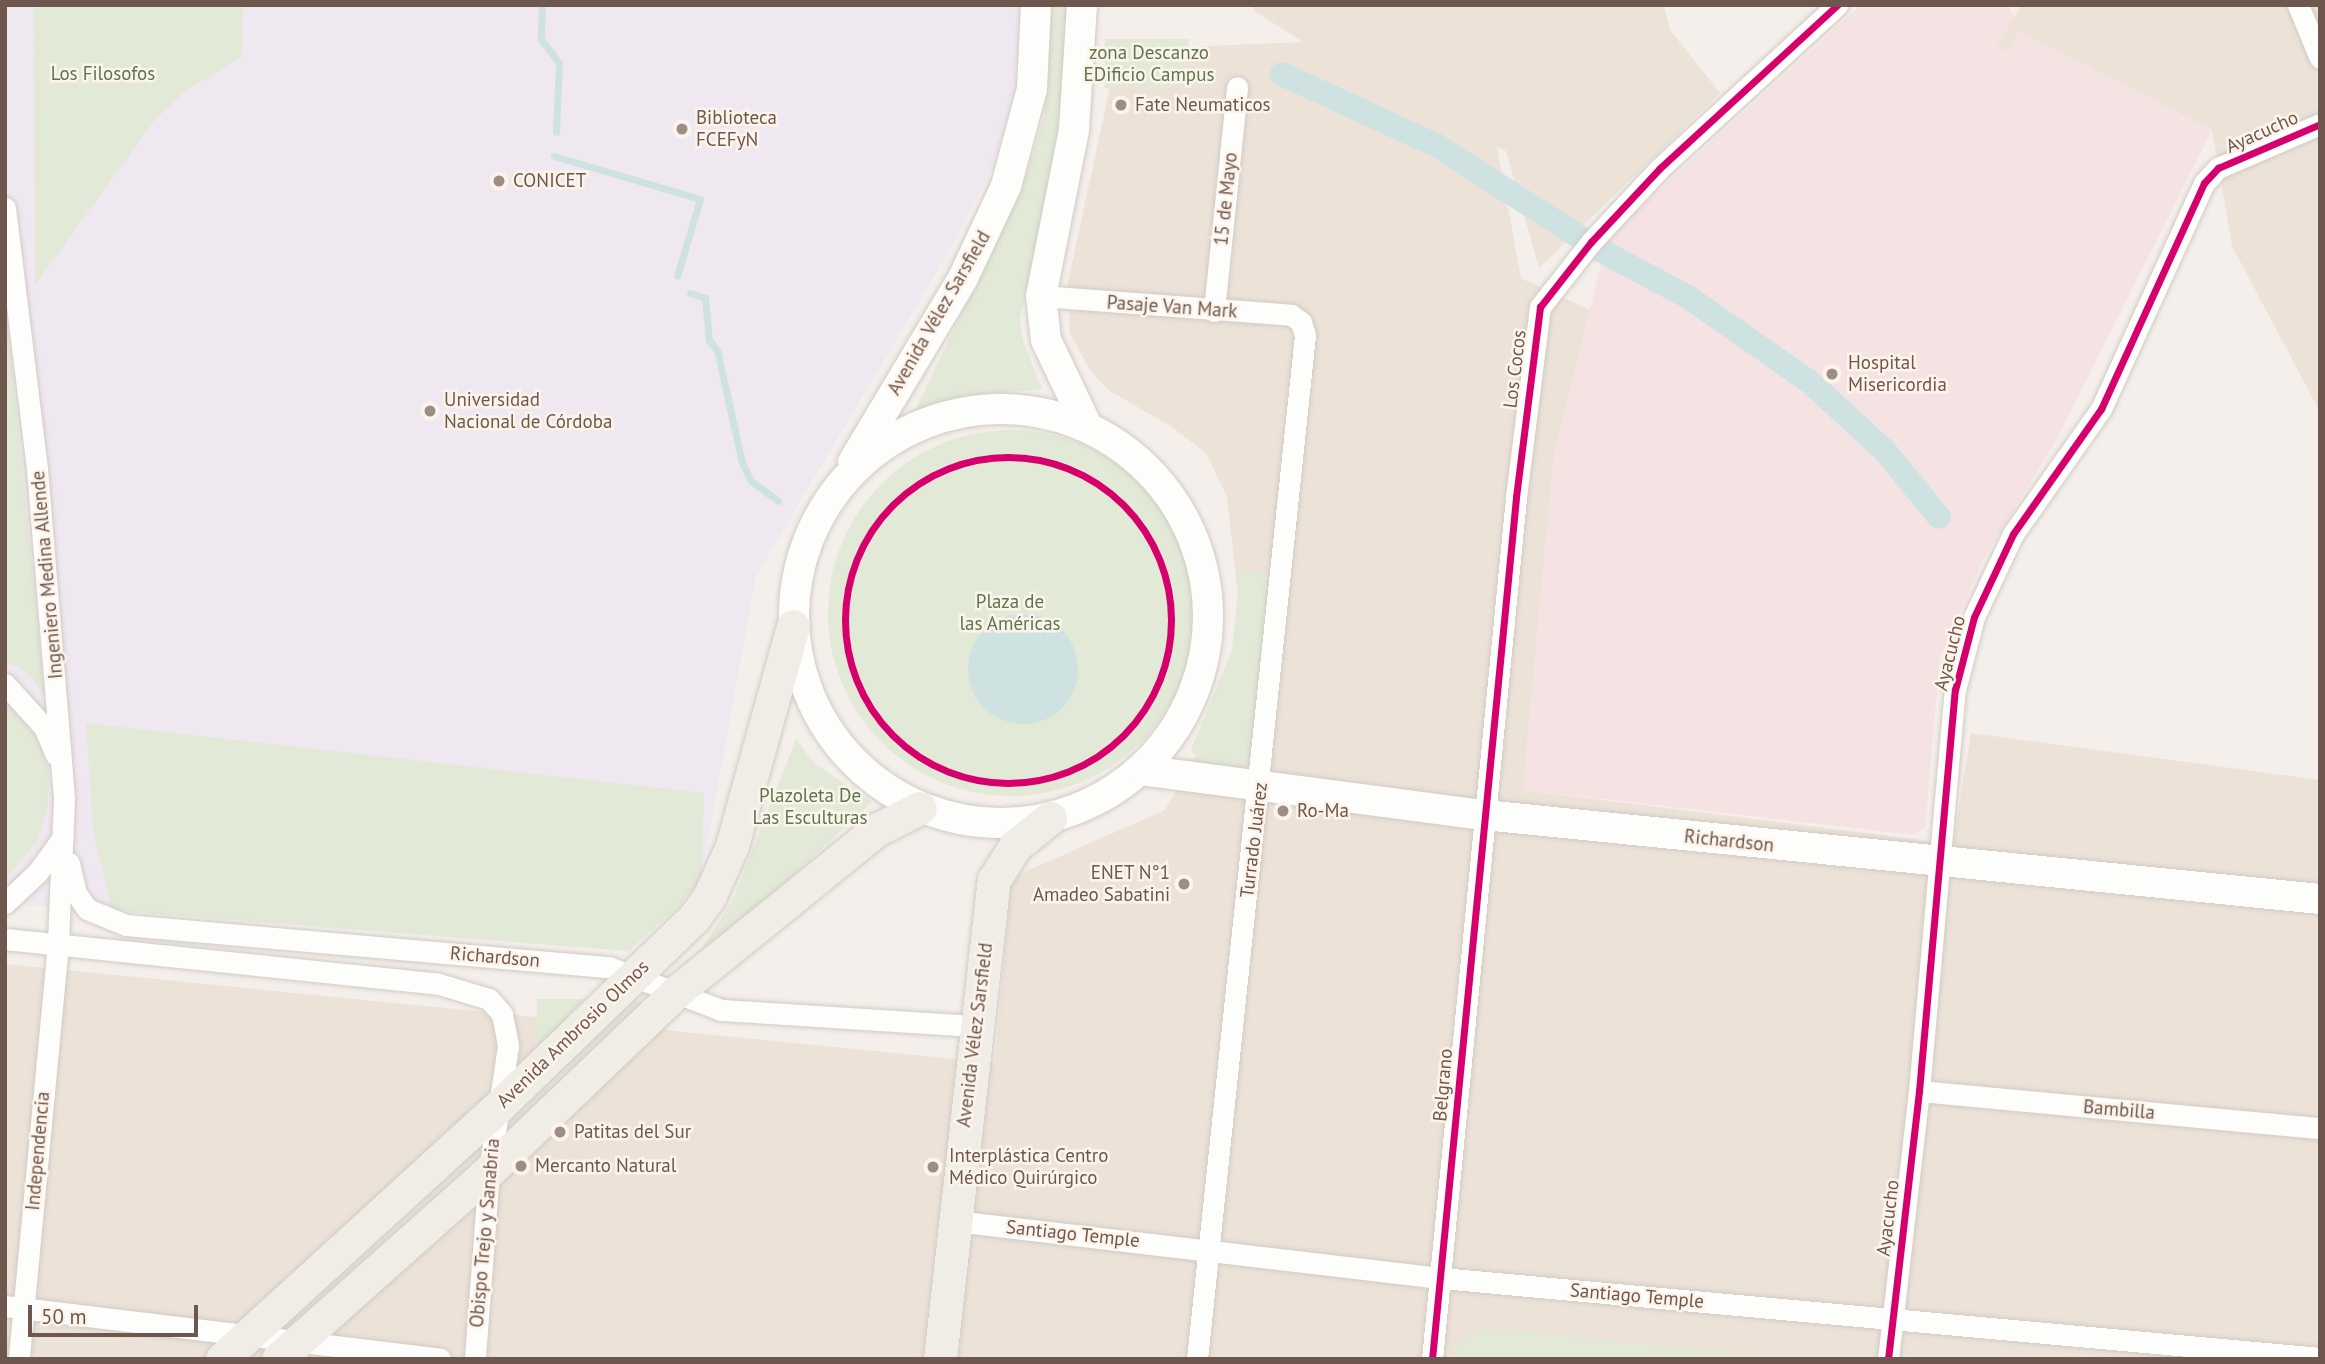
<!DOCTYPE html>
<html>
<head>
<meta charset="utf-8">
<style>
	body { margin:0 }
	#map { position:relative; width:2325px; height:1364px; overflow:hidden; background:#f4efea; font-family:"PT Sans",sans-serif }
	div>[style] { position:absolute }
	.residential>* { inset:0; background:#ece2d8 }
	.education>* { inset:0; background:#f0e8f0 }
	.medical>* { inset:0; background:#f5e3e3 }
	.green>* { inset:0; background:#e2e9d6; transform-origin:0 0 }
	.round { border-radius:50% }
	.water>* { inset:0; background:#cee2e2 }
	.stream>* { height:7px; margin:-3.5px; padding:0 3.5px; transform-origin:3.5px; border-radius:3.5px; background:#cee2e2 }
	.canal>* { height:24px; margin:-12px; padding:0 12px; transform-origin:12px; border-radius:12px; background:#cee2e2 }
	.roads { filter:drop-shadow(0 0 2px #d1cbc5) drop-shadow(0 0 2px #d1cbc5) }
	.minor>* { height:21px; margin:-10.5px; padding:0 10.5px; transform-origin:10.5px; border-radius:10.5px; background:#fdfdfc }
	.secondary>* { height:30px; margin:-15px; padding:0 15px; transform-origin:15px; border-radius:15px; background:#fdfdfc }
	.secondary>.ring { margin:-15px; padding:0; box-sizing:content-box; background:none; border:30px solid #fdfdfc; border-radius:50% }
	.primary>* { height:33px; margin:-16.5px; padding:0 16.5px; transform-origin:16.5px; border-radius:16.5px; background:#f0ece6 }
	.cycleway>* { height:7px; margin:-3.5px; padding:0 3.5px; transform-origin:3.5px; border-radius:3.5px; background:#d6006c }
	.cycleway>.ring { margin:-3.5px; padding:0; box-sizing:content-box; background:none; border:7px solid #d6006c; border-radius:50% }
	.dots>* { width:19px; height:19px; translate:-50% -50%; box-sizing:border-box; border:4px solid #fcf4eb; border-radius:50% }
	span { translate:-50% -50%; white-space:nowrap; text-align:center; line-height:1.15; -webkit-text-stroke:5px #fcf4eb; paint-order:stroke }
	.park-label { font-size:19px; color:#5a784b }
	.poi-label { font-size:19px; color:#6e584e }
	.left { translate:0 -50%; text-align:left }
	.right { translate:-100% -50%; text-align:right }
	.street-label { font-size:19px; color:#6e584e }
	.frame { position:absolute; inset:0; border:7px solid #6e584e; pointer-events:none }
	.scale { position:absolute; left:28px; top:1305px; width:170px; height:32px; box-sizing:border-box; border:4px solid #6e584e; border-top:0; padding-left:9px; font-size:21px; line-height:24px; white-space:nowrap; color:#6e584e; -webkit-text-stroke:5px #fcf4eb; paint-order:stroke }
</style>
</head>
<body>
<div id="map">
	<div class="residential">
		<i style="clip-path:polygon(1253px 5px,1664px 5px,1670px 30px,1720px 93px,1539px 268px,1506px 151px,1497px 147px,1521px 278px,1590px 310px,1554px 456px,1523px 790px,1953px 844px,1971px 733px,2320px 780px,2320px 1359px,5px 1359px,5px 964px,995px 1063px,1011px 878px,1165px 810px,1221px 713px,1240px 613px,1227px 497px,1206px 453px,1172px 427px,1110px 391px,1091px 372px,1070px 334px,1068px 282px,1118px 50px,1303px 42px,1253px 10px)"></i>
		<i style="clip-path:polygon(2022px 5px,2320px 5px,2320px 412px,2232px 246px,2212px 130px,2020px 32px,2006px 52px,1996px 45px)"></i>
	</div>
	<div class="education">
		<i style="clip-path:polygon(5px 5px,1026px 5px,1025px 59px,993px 166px,952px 246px,756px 576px,701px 879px,677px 908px,628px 951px,5px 903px)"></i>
	</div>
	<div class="medical">
		<i style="clip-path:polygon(1861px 5px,2008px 5px,2014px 17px,1996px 45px,2006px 52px,2019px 32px,2212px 130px,2057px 439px,1983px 560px,1940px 658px,1925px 828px,1914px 835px,1523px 790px,1554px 456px,1608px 237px)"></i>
	</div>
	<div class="green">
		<i style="clip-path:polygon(34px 5px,243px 5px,242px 57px,184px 92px,154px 121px,35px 285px)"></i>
		<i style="clip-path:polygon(1052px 5px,1073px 5px,1071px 80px,1020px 319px,1023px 341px,1042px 389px,974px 395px,912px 417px,1024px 183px,1044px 117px)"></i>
		<i style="left:1105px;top:39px;width:84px;height:49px"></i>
		<i style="clip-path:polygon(5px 326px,8px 330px,45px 695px,27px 673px,5px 660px)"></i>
		<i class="round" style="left:828px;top:430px;width:366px;height:366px"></i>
		<i style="clip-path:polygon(1240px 570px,1268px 571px,1254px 751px,1240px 766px,1205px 766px,1191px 750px,1232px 650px)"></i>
		<i style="clip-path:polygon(5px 700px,37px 738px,49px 771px,48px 806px,38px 840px,5px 879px)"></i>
		<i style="clip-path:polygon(86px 723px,704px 793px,701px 879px,677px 908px,628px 951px,112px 910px,93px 830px)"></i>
		<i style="clip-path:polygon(796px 739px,814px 763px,872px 802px,710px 953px,703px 946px,732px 902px)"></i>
		<i style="clip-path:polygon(629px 993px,641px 1004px,512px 1126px,507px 1124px,504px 1119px)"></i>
		<i style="clip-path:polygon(537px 999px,585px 999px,536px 1048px)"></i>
		<i style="clip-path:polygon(471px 1149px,478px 1163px,300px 1321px,296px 1318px,292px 1314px)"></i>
		<i style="clip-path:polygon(1484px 1328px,1789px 1359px,1456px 1359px,1457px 1345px)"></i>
	</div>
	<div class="water">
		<i class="round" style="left:968px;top:614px;width:110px;height:110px"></i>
	</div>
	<div class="stream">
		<i style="left:542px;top:5px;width:34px;rotate:92deg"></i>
		<i style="left:541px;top:39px;width:30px;rotate:53deg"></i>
		<i style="left:559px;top:63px;width:69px;rotate:92.5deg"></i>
		<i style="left:554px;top:156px;width:152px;rotate:16.4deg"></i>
		<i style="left:700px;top:199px;width:80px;rotate:106.6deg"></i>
		<i style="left:690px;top:293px;width:16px;rotate:18deg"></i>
		<i style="left:705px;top:298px;width:42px;rotate:84.6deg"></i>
		<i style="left:709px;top:340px;width:13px;rotate:51deg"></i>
		<i style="left:717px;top:350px;width:116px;rotate:77.5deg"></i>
		<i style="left:742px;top:463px;width:20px;rotate:63deg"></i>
		<i style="left:751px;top:481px;width:34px;rotate:36deg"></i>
	</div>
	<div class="canal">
		<i style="left:1282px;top:74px;width:170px;rotate:24.8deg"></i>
		<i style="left:1436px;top:145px;width:179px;rotate:32.7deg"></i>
		<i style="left:1594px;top:247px;width:106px;rotate:28deg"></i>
		<i style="left:1688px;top:297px;width:149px;rotate:34.9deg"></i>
		<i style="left:1810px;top:382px;width:102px;rotate:42.6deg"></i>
		<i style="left:1885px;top:451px;width:85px;rotate:50.7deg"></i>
	</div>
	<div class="roads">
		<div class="minor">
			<i style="left:2298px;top:5px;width:57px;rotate:67.5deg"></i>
			<i style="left:5px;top:208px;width:263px;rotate:83deg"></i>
			<i style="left:37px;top:469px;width:331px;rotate:85.3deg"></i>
			<i style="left:64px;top:799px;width:145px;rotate:92.4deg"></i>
			<i style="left:58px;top:944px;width:417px;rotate:95.4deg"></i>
			<i style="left:1041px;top:296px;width:251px;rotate:4.3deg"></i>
			<i style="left:1291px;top:315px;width:12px;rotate:35deg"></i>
			<i style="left:1301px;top:322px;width:14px;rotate:73deg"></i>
			<i style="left:1305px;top:335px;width:1030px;rotate:96.02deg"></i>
			<i style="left:1214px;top:311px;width:225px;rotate:-84.1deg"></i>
			<i style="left:5px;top:684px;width:58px;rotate:47.8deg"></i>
			<i style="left:44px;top:727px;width:30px;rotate:67deg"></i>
			<i style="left:69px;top:863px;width:31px;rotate:77deg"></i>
			<i style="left:76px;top:893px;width:19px;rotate:55deg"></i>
			<i style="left:87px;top:909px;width:42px;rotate:22.3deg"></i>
			<i style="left:126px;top:925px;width:485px;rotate:5deg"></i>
			<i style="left:609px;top:967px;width:120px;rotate:21deg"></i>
			<i style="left:721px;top:1010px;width:255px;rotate:3.6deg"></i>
			<i style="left:5px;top:903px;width:45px;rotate:-43.2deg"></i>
			<i style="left:38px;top:872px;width:43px;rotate:-54.5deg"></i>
			<i style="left:5px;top:939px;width:436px;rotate:5.9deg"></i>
			<i style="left:439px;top:984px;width:52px;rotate:16.7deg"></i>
			<i style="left:489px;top:999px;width:20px;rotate:49deg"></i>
			<i style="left:502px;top:1014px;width:33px;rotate:79deg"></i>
			<i style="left:508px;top:1046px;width:126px;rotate:98.6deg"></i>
			<i style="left:489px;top:1171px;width:189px;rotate:94.3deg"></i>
			<i style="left:1919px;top:1091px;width:403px;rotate:5.3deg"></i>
			<i style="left:955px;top:1221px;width:489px;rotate:6.7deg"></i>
			<i style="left:1441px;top:1278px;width:883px;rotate:5.2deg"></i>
			<i style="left:5px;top:1306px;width:438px;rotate:6.9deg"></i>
			<i style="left:1432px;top:1359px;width:866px;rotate:-84.43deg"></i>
			<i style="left:1516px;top:497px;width:192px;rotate:-82.8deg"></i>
			<i style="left:1540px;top:307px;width:83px;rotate:-51.9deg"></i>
			<i style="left:1591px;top:242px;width:101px;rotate:-47deg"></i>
			<i style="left:1660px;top:168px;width:241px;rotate:-42.6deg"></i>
			<i style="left:1888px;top:1359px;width:270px;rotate:-83.4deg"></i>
			<i style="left:1919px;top:1091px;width:403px;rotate:-84.9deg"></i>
			<i style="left:1955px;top:690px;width:75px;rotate:-75.4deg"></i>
			<i style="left:1974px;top:617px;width:92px;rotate:-64.8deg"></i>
			<i style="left:2013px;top:534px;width:153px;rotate:-54.9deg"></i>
			<i style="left:2101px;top:409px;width:248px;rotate:-65.5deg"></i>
			<i style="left:2204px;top:183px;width:21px;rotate:-47deg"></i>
			<i style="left:2218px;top:168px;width:111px;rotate:-23.3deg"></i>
		</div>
		<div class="secondary">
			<i style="left:1082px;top:5px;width:125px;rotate:93.7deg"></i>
			<i style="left:1074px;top:130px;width:169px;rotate:101.2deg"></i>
			<i style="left:1041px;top:296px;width:44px;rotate:83.5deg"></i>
			<i style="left:1046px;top:340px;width:95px;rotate:64.5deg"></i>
			<i class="ring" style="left:794px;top:409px;width:384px;height:384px"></i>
			<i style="left:853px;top:462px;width:214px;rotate:-59.1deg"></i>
			<i style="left:963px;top:278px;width:102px;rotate:-64.9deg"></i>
			<i style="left:1006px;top:186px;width:100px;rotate:-75deg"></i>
			<i style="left:1032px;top:89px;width:84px;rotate:-87.3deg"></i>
			<i style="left:1141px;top:770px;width:346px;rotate:7.5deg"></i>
			<i style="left:1484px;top:815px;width:840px;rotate:5.74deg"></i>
		</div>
		<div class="primary">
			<i style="left:222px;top:1359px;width:372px;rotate:-42.4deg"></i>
			<i style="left:497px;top:1108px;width:274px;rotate:-44deg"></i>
			<i style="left:694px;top:918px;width:26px;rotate:-54deg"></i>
			<i style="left:709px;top:897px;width:56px;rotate:-65.7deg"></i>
			<i style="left:732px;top:846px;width:228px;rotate:-74.5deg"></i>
			<i style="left:278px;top:1359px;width:283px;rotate:-41.7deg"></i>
			<i style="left:489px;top:1171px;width:257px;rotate:-43.7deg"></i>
			<i style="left:675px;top:993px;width:259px;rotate:-39deg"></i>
			<i style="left:876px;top:830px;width:49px;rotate:-26.6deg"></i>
			<i style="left:940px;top:1359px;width:482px;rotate:-83.6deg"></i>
			<i style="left:994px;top:880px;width:40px;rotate:-58deg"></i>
			<i style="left:1015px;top:846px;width:45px;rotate:-38.7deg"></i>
		</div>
	</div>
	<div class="cycleway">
		<i class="ring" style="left:845px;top:457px;width:319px;height:319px"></i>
		<i style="left:1432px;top:1359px;width:866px;rotate:-84.43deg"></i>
		<i style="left:1516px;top:497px;width:192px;rotate:-82.8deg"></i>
		<i style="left:1540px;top:307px;width:83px;rotate:-51.9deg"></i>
		<i style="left:1591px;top:242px;width:101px;rotate:-47deg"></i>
		<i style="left:1660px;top:168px;width:241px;rotate:-42.6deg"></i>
		<i style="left:1888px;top:1359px;width:270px;rotate:-83.4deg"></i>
		<i style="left:1919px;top:1091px;width:403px;rotate:-84.9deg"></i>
		<i style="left:1955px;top:690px;width:75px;rotate:-75.4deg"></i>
		<i style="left:1974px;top:617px;width:92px;rotate:-64.8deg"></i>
		<i style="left:2013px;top:534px;width:153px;rotate:-54.9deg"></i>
		<i style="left:2101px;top:409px;width:248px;rotate:-65.5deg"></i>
		<i style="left:2204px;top:183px;width:21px;rotate:-47deg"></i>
		<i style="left:2218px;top:168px;width:111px;rotate:-23.3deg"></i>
	</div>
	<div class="dots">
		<i style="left:1121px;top:105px;background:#9d8d85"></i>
		<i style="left:682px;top:129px;background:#9d8d85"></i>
		<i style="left:499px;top:181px;background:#9d8d85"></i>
		<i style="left:1832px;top:374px;background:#9d8d85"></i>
		<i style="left:430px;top:411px;background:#9d8d85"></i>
		<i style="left:1283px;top:811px;background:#9d8d85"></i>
		<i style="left:1184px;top:884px;background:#9d8d85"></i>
		<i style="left:560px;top:1132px;background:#9d8d85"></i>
		<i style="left:521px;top:1166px;background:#9d8d85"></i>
		<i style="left:933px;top:1167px;background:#9d8d85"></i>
	</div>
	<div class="park-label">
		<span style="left:1149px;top:64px">zona Descanzo<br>EDificio Campus</span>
		<span style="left:103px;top:74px">Los Filosofos</span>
		<span style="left:1010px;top:613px">Plaza de<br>las Américas</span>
		<span style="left:810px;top:807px">Plazoleta De<br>Las Esculturas</span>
	</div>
	<div class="poi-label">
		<span class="left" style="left:1135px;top:105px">Fate Neumaticos</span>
		<span class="left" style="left:696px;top:129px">Biblioteca<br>FCEFyN</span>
		<span class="left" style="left:513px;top:181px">CONICET</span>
		<span class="left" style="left:1848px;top:374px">Hospital<br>Misericordia</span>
		<span class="left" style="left:444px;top:411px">Universidad<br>Nacional de Córdoba</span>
		<span class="left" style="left:1297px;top:811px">Ro-Ma</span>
		<span class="right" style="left:1170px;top:884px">ENET N°1<br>Amadeo Sabatini</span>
		<span class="left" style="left:574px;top:1132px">Patitas del Sur</span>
		<span class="left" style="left:949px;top:1167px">Interplástica Centro<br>Médico Quirúrgico</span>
		<span class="left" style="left:535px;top:1166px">Mercanto Natural</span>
	</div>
	<div class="street-label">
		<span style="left:2262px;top:132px;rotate:-24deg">Ayacucho</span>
		<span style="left:1226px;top:199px;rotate:-84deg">15 de Mayo</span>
		<span style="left:1172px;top:307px;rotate:4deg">Pasaje Van Mark</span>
		<span style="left:939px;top:313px;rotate:-60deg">Avenida Vélez Sarsfield</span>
		<span style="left:1515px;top:369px;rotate:-83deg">Los Cocos</span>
		<span style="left:47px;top:575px;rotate:-95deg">Ingeniero Medina Allende</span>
		<span style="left:1950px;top:653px;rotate:-76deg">Ayacucho</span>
		<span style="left:1254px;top:840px;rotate:-83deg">Turrado Juárez</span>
		<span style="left:1729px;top:841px;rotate:6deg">Richardson</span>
		<span style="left:495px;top:957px;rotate:5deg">Richardson</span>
		<span style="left:573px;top:1034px;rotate:-44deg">Avenida Ambrosio Olmos</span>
		<span style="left:975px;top:1035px;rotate:-83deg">Avenida Vélez Sarsfield</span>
		<span style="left:1443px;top:1085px;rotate:-85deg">Belgrano</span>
		<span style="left:2119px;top:1110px;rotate:5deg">Bambilla</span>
		<span style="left:38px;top:1151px;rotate:-85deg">Independencia</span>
		<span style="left:1888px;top:1218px;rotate:-83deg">Ayacucho</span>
		<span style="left:485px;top:1233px;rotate:-85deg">Obispo Trejo y Sanabria</span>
		<span style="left:1073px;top:1234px;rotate:6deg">Santiago Temple</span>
		<span style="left:1637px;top:1296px;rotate:5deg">Santiago Temple</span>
	</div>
	<div class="frame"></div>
	<div class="scale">50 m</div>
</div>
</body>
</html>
